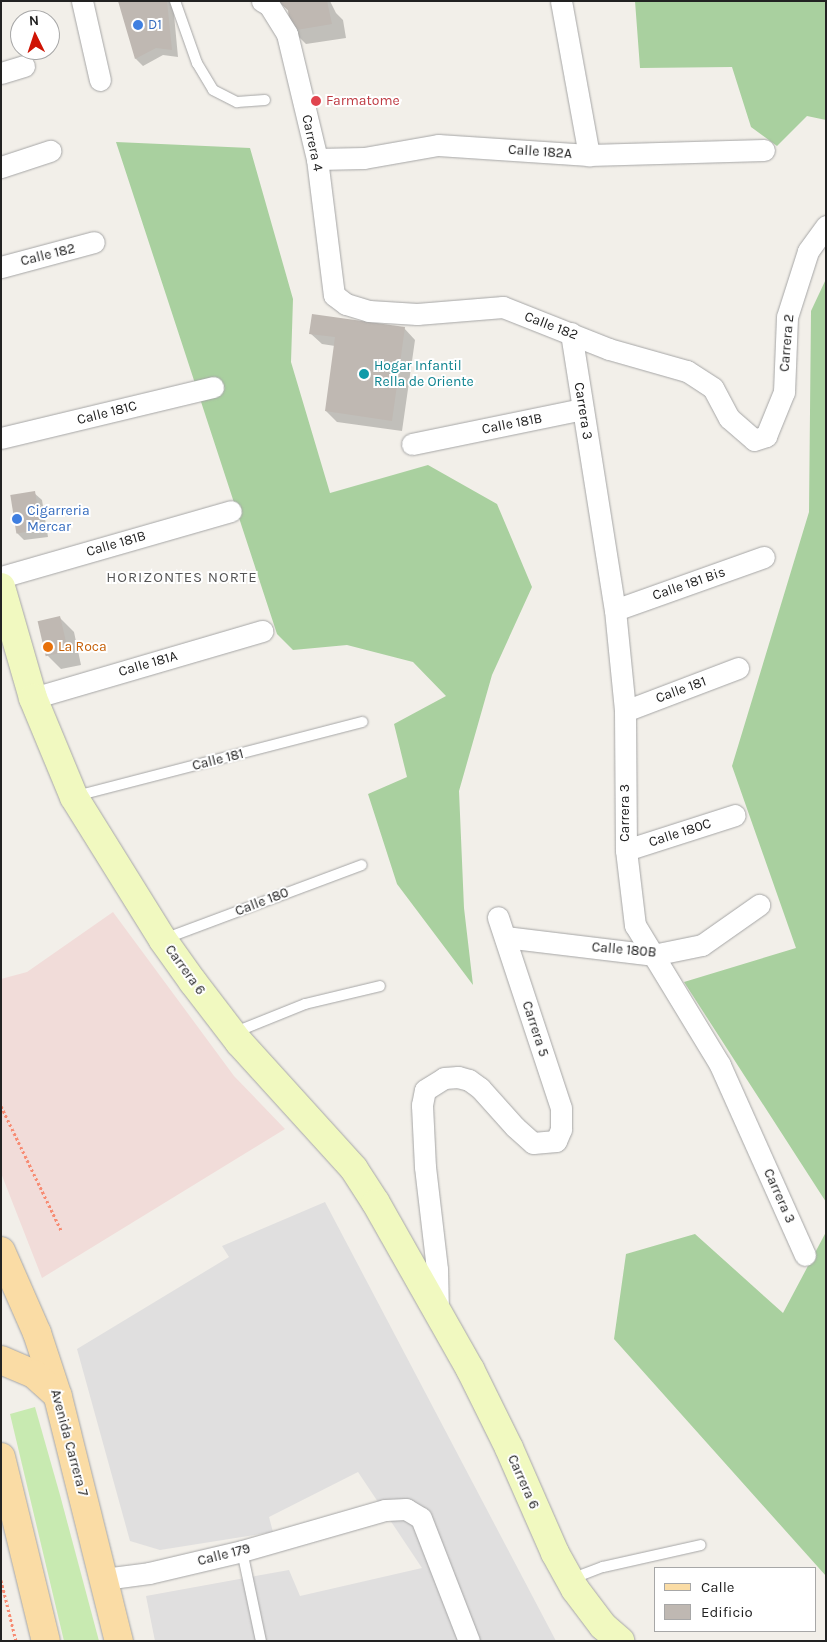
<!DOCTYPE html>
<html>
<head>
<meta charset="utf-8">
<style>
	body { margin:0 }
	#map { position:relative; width:827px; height:1642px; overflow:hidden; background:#f2efe9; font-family:Karla,sans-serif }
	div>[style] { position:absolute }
	.residential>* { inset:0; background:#e0dfdf }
	.commercial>* { inset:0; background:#f1dcd9 }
	.grass>* { inset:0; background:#c8eab1 }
	.forest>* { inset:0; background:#a9d09f }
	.shadow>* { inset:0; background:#0003 }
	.building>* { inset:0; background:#bfb8b2; transform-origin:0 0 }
	.path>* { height:3px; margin-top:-1.5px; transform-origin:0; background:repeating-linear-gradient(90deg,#f78c74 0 2.5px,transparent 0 5px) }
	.roads { filter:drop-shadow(0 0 1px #a6a6a6) drop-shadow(0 0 1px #a6a6a6) }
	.lane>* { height:10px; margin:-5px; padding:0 5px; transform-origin:5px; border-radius:5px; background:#fff }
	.street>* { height:21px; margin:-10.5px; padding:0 10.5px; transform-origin:10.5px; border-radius:10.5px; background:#fff }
	.secondary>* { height:28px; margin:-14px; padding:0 14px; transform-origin:14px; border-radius:14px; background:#f1f9c0 }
	.primary>* { height:28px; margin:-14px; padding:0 14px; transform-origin:14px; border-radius:14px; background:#fadca5 }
	.dots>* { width:14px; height:14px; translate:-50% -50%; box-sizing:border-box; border:2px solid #fff; border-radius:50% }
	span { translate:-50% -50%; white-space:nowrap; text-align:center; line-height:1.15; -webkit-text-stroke:4px #fff; paint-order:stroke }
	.shop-label { font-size:14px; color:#366cbe }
	.left { translate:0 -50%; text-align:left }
	.health-label { font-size:14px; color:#be3a42 }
	.street-label { font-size:14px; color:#222 }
	.culture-label { font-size:14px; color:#0d838f }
	.food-label { font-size:14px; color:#c56008 }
	.neighbourhood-label { font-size:15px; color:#555; letter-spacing:1px }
	.frame { position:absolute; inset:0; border:2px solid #222; pointer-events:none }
	.legend { position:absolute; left:654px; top:1567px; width:162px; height:65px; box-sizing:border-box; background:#fff; border:1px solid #a7a7a7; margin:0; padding:6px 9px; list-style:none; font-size:15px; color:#222 }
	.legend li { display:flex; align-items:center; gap:10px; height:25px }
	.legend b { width:25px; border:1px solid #a7a7a7 }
	.north { position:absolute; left:10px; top:10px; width:50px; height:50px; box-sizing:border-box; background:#fff; border:1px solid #a7a7a7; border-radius:50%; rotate:356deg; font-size:14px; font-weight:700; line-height:20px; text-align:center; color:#222 }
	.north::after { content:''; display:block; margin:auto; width:18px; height:22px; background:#cf1404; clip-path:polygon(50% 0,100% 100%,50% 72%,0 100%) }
</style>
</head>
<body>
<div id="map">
	<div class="residential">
		<i style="clip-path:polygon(325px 1202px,556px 1641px,155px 1641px,146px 1596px,289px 1570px,300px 1596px,422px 1568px,358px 1472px,269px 1517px,273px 1532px,160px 1550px,130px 1541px,77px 1349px,229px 1257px,222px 1246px)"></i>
	</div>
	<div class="commercial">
		<i style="clip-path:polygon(113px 912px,234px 1076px,285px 1129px,42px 1278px,1px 1173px,1px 979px,27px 972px)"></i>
	</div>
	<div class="grass">
		<i style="clip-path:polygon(35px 1407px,60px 1495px,99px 1641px,64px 1641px,10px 1414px)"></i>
	</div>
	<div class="forest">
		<i style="clip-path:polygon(635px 1px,826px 1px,826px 120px,807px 116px,777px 146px,751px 127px,732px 67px,640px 68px)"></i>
		<i style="clip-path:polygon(116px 142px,250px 148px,293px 299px,291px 362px,330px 493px,428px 465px,497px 504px,532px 587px,492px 675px,459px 791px,464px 908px,473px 985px,397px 884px,368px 794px,407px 777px,394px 724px,446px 696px,413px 662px,347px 645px,293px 650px,277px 634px)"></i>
		<i style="clip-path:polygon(826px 279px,826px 1202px,684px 982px,796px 948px,732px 766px,809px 512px,811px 311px)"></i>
		<i style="clip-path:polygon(826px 1232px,826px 1576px,614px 1339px,626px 1254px,695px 1234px,783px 1313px)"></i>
	</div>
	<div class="shadow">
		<i style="clip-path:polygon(119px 1px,170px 1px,173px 4px,178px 57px,163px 55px,143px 66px,136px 59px)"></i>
		<i style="clip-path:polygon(278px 1px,330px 1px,336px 13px,343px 20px,346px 38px,306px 44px,292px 30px,289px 11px)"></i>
		<i style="clip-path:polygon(404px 328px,415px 340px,402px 431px,337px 422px,326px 411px,335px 346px,322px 344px,310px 333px)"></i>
		<i style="clip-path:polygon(34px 493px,42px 500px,48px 537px,24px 540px,17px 533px)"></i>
		<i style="clip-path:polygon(60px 618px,74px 632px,81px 665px,61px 669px,47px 655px)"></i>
	</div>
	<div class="building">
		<i style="clip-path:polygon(118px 1px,167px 1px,172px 50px,156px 48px,135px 59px)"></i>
		<i style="clip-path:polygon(278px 1px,327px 1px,332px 24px,290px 31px,288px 10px)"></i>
		<i style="clip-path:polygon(312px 314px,405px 327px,392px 421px,325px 411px,335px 337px,309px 334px)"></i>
		<i style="left:35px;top:491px;width:39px;height:25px;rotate:81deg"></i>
		<i style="left:60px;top:616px;width:36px;height:23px;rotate:77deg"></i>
	</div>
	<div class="path">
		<i style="left:1px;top:1106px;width:138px;rotate:64.2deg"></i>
		<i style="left:1px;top:1580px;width:63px;rotate:76.2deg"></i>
	</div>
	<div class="roads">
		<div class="lane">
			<i style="left:175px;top:1px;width:66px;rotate:70.5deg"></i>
			<i style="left:197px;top:63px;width:31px;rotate:59deg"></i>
			<i style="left:213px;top:90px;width:27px;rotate:27deg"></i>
			<i style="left:237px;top:102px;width:28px;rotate:-4deg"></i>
			<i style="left:76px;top:796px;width:296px;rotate:-14.5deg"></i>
			<i style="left:164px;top:939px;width:211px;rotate:-20.5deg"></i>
			<i style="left:233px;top:1033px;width:78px;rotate:-21.9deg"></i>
			<i style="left:305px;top:1004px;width:77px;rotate:-13.5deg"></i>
			<i style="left:242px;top:1551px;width:92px;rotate:78.1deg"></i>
			<i style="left:571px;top:1579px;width:34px;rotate:-21deg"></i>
			<i style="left:603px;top:1567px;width:100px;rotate:-12.7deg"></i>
		</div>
		<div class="street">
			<i style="left:82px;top:1px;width:81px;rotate:77.2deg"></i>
			<i style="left:262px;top:1px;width:8px;rotate:30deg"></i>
			<i style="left:269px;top:5px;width:34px;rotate:58deg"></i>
			<i style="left:287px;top:34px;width:129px;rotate:76.5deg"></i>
			<i style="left:317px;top:159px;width:137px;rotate:82.9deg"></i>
			<i style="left:334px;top:295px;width:15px;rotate:37deg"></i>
			<i style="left:346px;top:304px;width:24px;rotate:17deg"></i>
			<i style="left:369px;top:311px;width:48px;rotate:3.6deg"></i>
			<i style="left:417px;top:314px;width:86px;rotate:-4.7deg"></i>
			<i style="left:503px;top:307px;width:114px;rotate:21.6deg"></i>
			<i style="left:609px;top:349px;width:81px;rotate:15.8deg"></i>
			<i style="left:687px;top:371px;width:31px;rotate:33deg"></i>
			<i style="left:713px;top:388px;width:34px;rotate:62deg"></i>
			<i style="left:729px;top:418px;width:33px;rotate:41deg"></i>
			<i style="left:754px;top:440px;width:13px;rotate:-18deg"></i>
			<i style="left:766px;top:436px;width:48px;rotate:-67.8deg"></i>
			<i style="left:784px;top:392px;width:75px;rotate:-87.7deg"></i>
			<i style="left:787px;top:317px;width:69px;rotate:-72.3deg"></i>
			<i style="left:808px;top:251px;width:31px;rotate:-54deg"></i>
			<i style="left:561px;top:1px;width:157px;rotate:79.7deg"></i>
			<i style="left:1px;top:73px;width:24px;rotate:-17deg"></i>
			<i style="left:317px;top:159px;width:47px;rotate:-1.2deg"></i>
			<i style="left:364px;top:158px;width:75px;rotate:-10deg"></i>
			<i style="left:438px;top:145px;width:151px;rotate:3.8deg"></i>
			<i style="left:589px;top:155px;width:175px;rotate:-1.6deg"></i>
			<i style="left:1px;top:167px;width:52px;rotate:-18.1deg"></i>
			<i style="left:1px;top:267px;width:96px;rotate:-15deg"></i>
			<i style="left:571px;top:333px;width:280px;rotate:81deg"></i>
			<i style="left:615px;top:610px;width:101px;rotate:84.3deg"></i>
			<i style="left:625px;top:711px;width:139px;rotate:89.6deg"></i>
			<i style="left:626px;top:850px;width:76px;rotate:83.2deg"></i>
			<i style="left:635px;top:925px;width:164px;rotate:58.7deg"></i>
			<i style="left:720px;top:1065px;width:208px;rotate:65.9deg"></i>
			<i style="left:1px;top:438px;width:218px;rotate:-13.5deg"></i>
			<i style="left:412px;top:444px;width:174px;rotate:-11.6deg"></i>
			<i style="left:1px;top:577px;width:239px;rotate:-16deg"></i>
			<i style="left:615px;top:610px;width:158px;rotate:-19.6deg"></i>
			<i style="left:33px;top:698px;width:239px;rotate:-16.3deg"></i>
			<i style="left:625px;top:711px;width:121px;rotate:-20.8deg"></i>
			<i style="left:626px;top:850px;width:114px;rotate:-17.8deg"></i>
			<i style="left:505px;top:937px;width:149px;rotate:6.9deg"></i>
			<i style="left:653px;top:955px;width:50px;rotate:-11.5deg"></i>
			<i style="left:702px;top:945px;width:70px;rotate:-35.1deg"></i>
			<i style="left:438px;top:1312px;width:43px;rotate:-91.3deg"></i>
			<i style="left:437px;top:1269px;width:103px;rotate:-96.7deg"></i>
			<i style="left:425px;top:1167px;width:62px;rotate:-92.8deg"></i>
			<i style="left:422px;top:1105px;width:15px;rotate:-79deg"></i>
			<i style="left:425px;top:1090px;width:22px;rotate:-32deg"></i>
			<i style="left:444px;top:1078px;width:14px;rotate:-4deg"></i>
			<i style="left:458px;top:1077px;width:11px;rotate:15deg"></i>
			<i style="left:469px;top:1080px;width:14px;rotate:36deg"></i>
			<i style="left:480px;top:1088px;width:52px;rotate:48.1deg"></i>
			<i style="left:515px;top:1127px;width:24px;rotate:42deg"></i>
			<i style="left:533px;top:1143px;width:23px;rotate:-5deg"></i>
			<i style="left:556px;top:1141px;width:13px;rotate:-67deg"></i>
			<i style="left:561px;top:1129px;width:21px;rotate:-90deg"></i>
			<i style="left:561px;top:1108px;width:201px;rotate:-108.3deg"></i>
			<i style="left:104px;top:1579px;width:45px;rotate:-7.6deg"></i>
			<i style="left:149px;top:1573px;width:96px;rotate:-13.3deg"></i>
			<i style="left:242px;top:1551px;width:149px;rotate:-16deg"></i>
			<i style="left:385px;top:1510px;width:21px;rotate:-3deg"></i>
			<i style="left:406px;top:1509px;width:17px;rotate:31deg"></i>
			<i style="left:421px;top:1518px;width:132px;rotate:68.7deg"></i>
		</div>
		<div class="secondary">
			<i style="left:1px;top:587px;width:116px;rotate:73.9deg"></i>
			<i style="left:33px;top:698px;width:107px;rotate:67.5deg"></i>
			<i style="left:74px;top:797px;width:168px;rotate:58.1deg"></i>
			<i style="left:163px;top:940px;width:52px;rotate:54.5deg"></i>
			<i style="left:193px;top:982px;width:76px;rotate:52.5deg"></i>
			<i style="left:239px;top:1042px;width:171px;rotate:47.8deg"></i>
			<i style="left:354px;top:1169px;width:40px;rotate:57.1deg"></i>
			<i style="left:376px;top:1203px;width:191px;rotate:60.5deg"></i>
			<i style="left:470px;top:1369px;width:88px;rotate:63.7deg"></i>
			<i style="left:509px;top:1448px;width:115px;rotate:66.3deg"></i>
			<i style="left:555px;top:1553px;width:41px;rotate:60.9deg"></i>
			<i style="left:575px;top:1589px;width:46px;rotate:52.9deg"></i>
			<i style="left:603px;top:1626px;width:23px;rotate:41deg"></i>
		</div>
		<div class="primary">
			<i style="left:1px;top:1251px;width:90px;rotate:66.3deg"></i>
			<i style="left:37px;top:1333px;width:67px;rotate:71.8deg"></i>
			<i style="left:58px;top:1397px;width:252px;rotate:76deg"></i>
			<i style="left:1px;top:1360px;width:36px;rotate:23deg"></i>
			<i style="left:34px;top:1374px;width:31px;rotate:42deg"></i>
			<i style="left:1px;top:1457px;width:189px;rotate:76.3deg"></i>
		</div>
	</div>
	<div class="dots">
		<i style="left:138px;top:25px;background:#3f7fe0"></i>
		<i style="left:316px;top:101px;background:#e0444e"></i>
		<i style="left:364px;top:374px;background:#0f9aa8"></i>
		<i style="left:17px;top:519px;background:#3f7fe0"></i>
		<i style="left:48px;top:647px;background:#e8710a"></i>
	</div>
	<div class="shop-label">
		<span class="left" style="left:148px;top:25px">D1</span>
		<span class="left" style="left:27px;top:519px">Cigarreria<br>Mercar</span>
	</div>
	<div class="health-label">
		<span class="left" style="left:326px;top:101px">Farmatome</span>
	</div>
	<div class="street-label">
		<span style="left:312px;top:143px;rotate:78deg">Carrera 4</span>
		<span style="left:540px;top:152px;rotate:4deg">Calle 182A</span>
		<span style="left:48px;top:255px;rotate:-14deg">Calle 182</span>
		<span style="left:551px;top:326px;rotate:21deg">Calle 182</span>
		<span style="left:787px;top:343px;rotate:-85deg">Carrera 2</span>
		<span style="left:583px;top:411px;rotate:81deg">Carrera 3</span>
		<span style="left:107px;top:413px;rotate:-14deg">Calle 181C</span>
		<span style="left:512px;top:424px;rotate:-11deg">Calle 181B</span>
		<span style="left:116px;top:544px;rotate:-16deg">Calle 181B</span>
		<span style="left:689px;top:584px;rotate:-19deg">Calle 181 Bis</span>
		<span style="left:148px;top:664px;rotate:-16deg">Calle 181A</span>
		<span style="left:681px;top:690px;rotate:-20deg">Calle 181</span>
		<span style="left:218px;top:760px;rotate:-14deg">Calle 181</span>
		<span style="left:625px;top:813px;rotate:-90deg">Carrera 3</span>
		<span style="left:680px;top:833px;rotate:-18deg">Calle 180C</span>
		<span style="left:262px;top:902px;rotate:-21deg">Calle 180</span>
		<span style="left:624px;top:950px;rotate:5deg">Calle 180B</span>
		<span style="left:185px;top:970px;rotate:54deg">Carrera 6</span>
		<span style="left:535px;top:1029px;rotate:72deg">Carrera 5</span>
		<span style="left:779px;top:1196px;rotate:66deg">Carrera 3</span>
		<span style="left:69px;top:1443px;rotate:75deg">Avenida Carrera 7</span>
		<span style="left:523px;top:1482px;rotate:66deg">Carrera 6</span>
		<span style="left:224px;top:1555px;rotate:-14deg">Calle 179</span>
	</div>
	<div class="culture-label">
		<span class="left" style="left:374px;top:374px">Hogar Infantil<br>Rella de Oriente</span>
	</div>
	<div class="food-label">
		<span class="left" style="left:58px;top:647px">La Roca</span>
	</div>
	<div class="neighbourhood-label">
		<span style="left:182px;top:578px">HORIZONTES NORTE</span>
	</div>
	<div class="frame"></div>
	<ul class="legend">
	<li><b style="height:6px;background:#fadca5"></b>Calle</li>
	<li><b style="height:14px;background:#bfb8b2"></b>Edificio</li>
	</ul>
	<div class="north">N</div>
</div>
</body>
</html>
